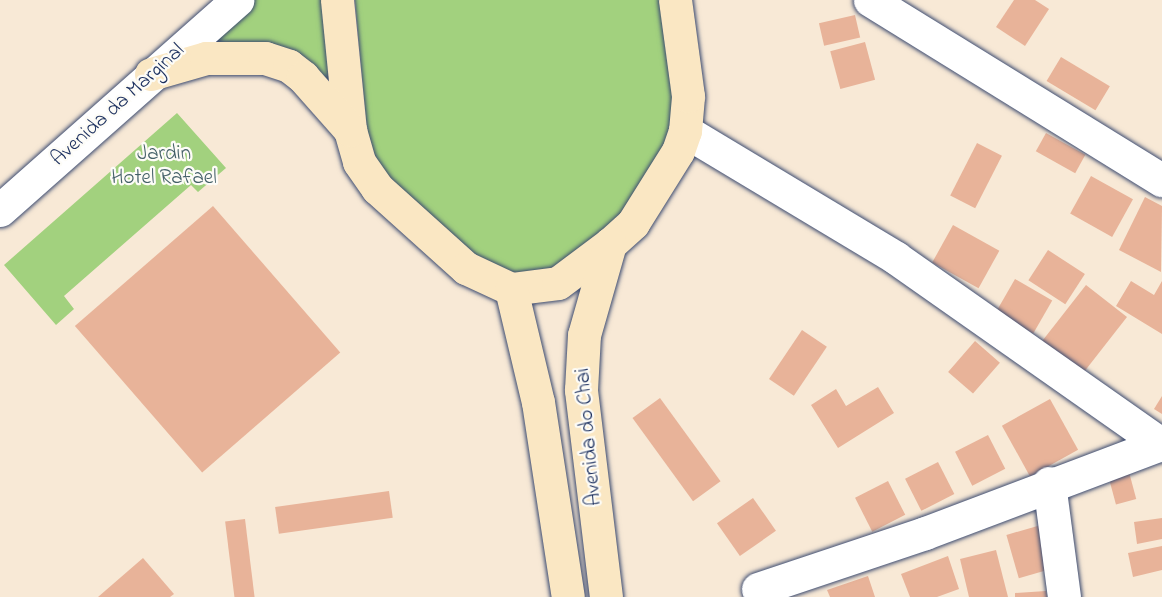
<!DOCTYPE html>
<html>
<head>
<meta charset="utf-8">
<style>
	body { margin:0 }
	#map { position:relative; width:1162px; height:597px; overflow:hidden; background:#f8e9d6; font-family:"Indie Flower",sans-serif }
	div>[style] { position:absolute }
	.green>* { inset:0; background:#a2d17e }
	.building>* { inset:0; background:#e8b399; transform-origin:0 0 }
	.roads { filter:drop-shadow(0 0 2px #3c4b70) drop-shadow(0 0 2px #3c4b70) }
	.minor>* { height:33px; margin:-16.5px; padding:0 16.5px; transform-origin:16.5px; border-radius:16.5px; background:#fff }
	.tertiary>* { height:33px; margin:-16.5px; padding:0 16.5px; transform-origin:16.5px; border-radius:16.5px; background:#fff }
	.secondary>* { height:33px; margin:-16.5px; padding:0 16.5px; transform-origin:16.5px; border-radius:16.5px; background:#fae7c3 }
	span { translate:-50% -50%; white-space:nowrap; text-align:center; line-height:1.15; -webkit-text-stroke:4.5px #fdfcf7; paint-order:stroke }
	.street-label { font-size:21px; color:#1b2f5e }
	.park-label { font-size:21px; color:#446068 }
</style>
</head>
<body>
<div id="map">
	<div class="green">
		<i style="clip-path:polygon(251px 0,326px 0,338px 103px,307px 66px,185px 55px)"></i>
		<i style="clip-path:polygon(355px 0,667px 0,679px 96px,669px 149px,629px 213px,551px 273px,513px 279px,467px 256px,382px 176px,367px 131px)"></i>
		<i style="clip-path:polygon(177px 113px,226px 168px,198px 192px,191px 185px,64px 296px,74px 309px,56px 325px,4px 265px)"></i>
	</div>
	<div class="building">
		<i style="clip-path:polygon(1014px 0,1035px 0,1049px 9px,1025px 46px,996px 27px)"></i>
		<i style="left:855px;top:15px;width:23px;height:37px;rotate:77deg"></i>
		<i style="left:865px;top:42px;width:39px;height:36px;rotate:75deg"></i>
		<i style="left:1061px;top:57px;width:57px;height:28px;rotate:31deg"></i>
		<i style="left:1046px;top:133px;width:45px;height:21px;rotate:29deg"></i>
		<i style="left:977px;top:143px;width:28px;height:59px;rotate:27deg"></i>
		<i style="left:1091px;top:176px;width:48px;height:43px;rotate:29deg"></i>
		<i style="clip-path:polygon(1145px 197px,1162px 206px,1161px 272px,1119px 250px)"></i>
		<i style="left:213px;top:206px;width:194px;height:183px;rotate:49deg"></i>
		<i style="left:953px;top:225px;width:53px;height:43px;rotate:29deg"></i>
		<i style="left:1048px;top:250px;width:44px;height:36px;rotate:33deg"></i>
		<i style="left:1015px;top:279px;width:43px;height:38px;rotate:30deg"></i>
		<i style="clip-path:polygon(1131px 281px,1154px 295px,1162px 281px,1162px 334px,1116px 306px)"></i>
		<i style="left:1086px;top:285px;width:52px;height:80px;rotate:38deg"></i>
		<i style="left:802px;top:330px;width:30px;height:59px;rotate:34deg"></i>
		<i style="left:975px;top:341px;width:33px;height:41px;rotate:41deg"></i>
		<i style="clip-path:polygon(878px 387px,894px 413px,838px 448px,811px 405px,836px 389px,846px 406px)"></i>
		<i style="clip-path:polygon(1162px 396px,1162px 414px,1154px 409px)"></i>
		<i style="left:660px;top:398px;width:103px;height:34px;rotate:54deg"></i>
		<i style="left:1050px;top:399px;width:58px;height:55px;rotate:61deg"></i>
		<i style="left:988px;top:435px;width:38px;height:37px;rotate:63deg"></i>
		<i style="left:938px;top:462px;width:36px;height:37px;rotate:63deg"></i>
		<i style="left:1129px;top:472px;width:28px;height:21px;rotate:75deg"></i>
		<i style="left:888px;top:481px;width:38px;height:37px;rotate:63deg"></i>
		<i style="left:389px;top:491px;width:27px;height:115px;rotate:82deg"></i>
		<i style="left:753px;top:498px;width:40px;height:44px;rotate:55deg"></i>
		<i style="clip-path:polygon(1162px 518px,1162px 539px,1137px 544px,1134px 522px)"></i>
		<i style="left:245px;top:519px;width:79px;height:20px;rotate:83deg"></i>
		<i style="left:1041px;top:525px;width:45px;height:36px;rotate:74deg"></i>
		<i style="clip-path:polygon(1162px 546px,1162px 570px,1133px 577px,1128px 553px)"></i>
		<i style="clip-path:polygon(996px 550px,1008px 597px,969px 597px,960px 559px)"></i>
		<i style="clip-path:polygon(948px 556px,959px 589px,937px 597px,910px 597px,901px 574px)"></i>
		<i style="clip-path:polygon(143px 558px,174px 594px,170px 597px,98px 597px)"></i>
		<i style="clip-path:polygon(868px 576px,875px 597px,830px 597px,827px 590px)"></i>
		<i style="clip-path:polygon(1046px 591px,1047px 597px,1015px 597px,1015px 593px)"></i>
	</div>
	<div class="roads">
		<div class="minor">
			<i style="left:870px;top:0;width:343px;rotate:31.7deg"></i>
			<i style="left:685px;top:131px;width:246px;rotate:31deg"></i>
			<i style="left:896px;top:258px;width:325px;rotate:35.1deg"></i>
			<i style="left:1049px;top:483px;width:115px;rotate:82.5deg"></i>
			<i style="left:758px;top:589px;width:176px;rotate:-18.5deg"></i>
			<i style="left:925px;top:533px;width:251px;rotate:-20.7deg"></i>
		</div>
		<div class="tertiary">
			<i style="left:0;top:210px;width:317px;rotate:-41.5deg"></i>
		</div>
		<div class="secondary">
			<i style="left:337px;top:0;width:131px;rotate:84.3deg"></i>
			<i style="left:350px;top:130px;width:33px;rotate:74deg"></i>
			<i style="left:359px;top:162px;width:32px;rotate:55deg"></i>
			<i style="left:377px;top:188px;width:120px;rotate:42deg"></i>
			<i style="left:466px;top:268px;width:50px;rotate:25deg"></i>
			<i style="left:511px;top:289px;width:47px;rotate:-7.3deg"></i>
			<i style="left:558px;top:283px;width:65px;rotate:-36.9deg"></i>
			<i style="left:610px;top:244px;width:31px;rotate:-42deg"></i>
			<i style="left:633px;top:223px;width:85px;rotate:-58deg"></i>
			<i style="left:678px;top:151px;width:21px;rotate:-71deg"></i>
			<i style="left:685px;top:131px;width:35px;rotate:-85deg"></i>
			<i style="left:688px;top:96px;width:97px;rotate:-97.7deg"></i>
			<i style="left:151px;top:74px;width:57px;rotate:-16.2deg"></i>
			<i style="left:206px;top:58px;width:59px"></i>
			<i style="left:265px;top:58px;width:25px;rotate:18deg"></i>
			<i style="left:289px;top:66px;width:18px;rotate:38deg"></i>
			<i style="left:303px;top:77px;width:71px;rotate:48.4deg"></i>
			<i style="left:511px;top:289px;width:116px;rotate:76.6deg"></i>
			<i style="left:538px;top:402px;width:197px;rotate:81.3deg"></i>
			<i style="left:606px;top:597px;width:209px;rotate:-96.9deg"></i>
			<i style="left:581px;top:390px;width:55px;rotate:-86.9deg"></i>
			<i style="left:584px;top:335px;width:95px;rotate:-74.1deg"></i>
		</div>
	</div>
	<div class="street-label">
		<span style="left:118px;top:105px;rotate:-42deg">Avenida da Marginal</span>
		<span style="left:589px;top:437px;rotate:-95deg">Avenida do Chai</span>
	</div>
	<div class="park-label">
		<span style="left:164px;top:166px">Jardin<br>Hotel Rafael</span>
	</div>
</div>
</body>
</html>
